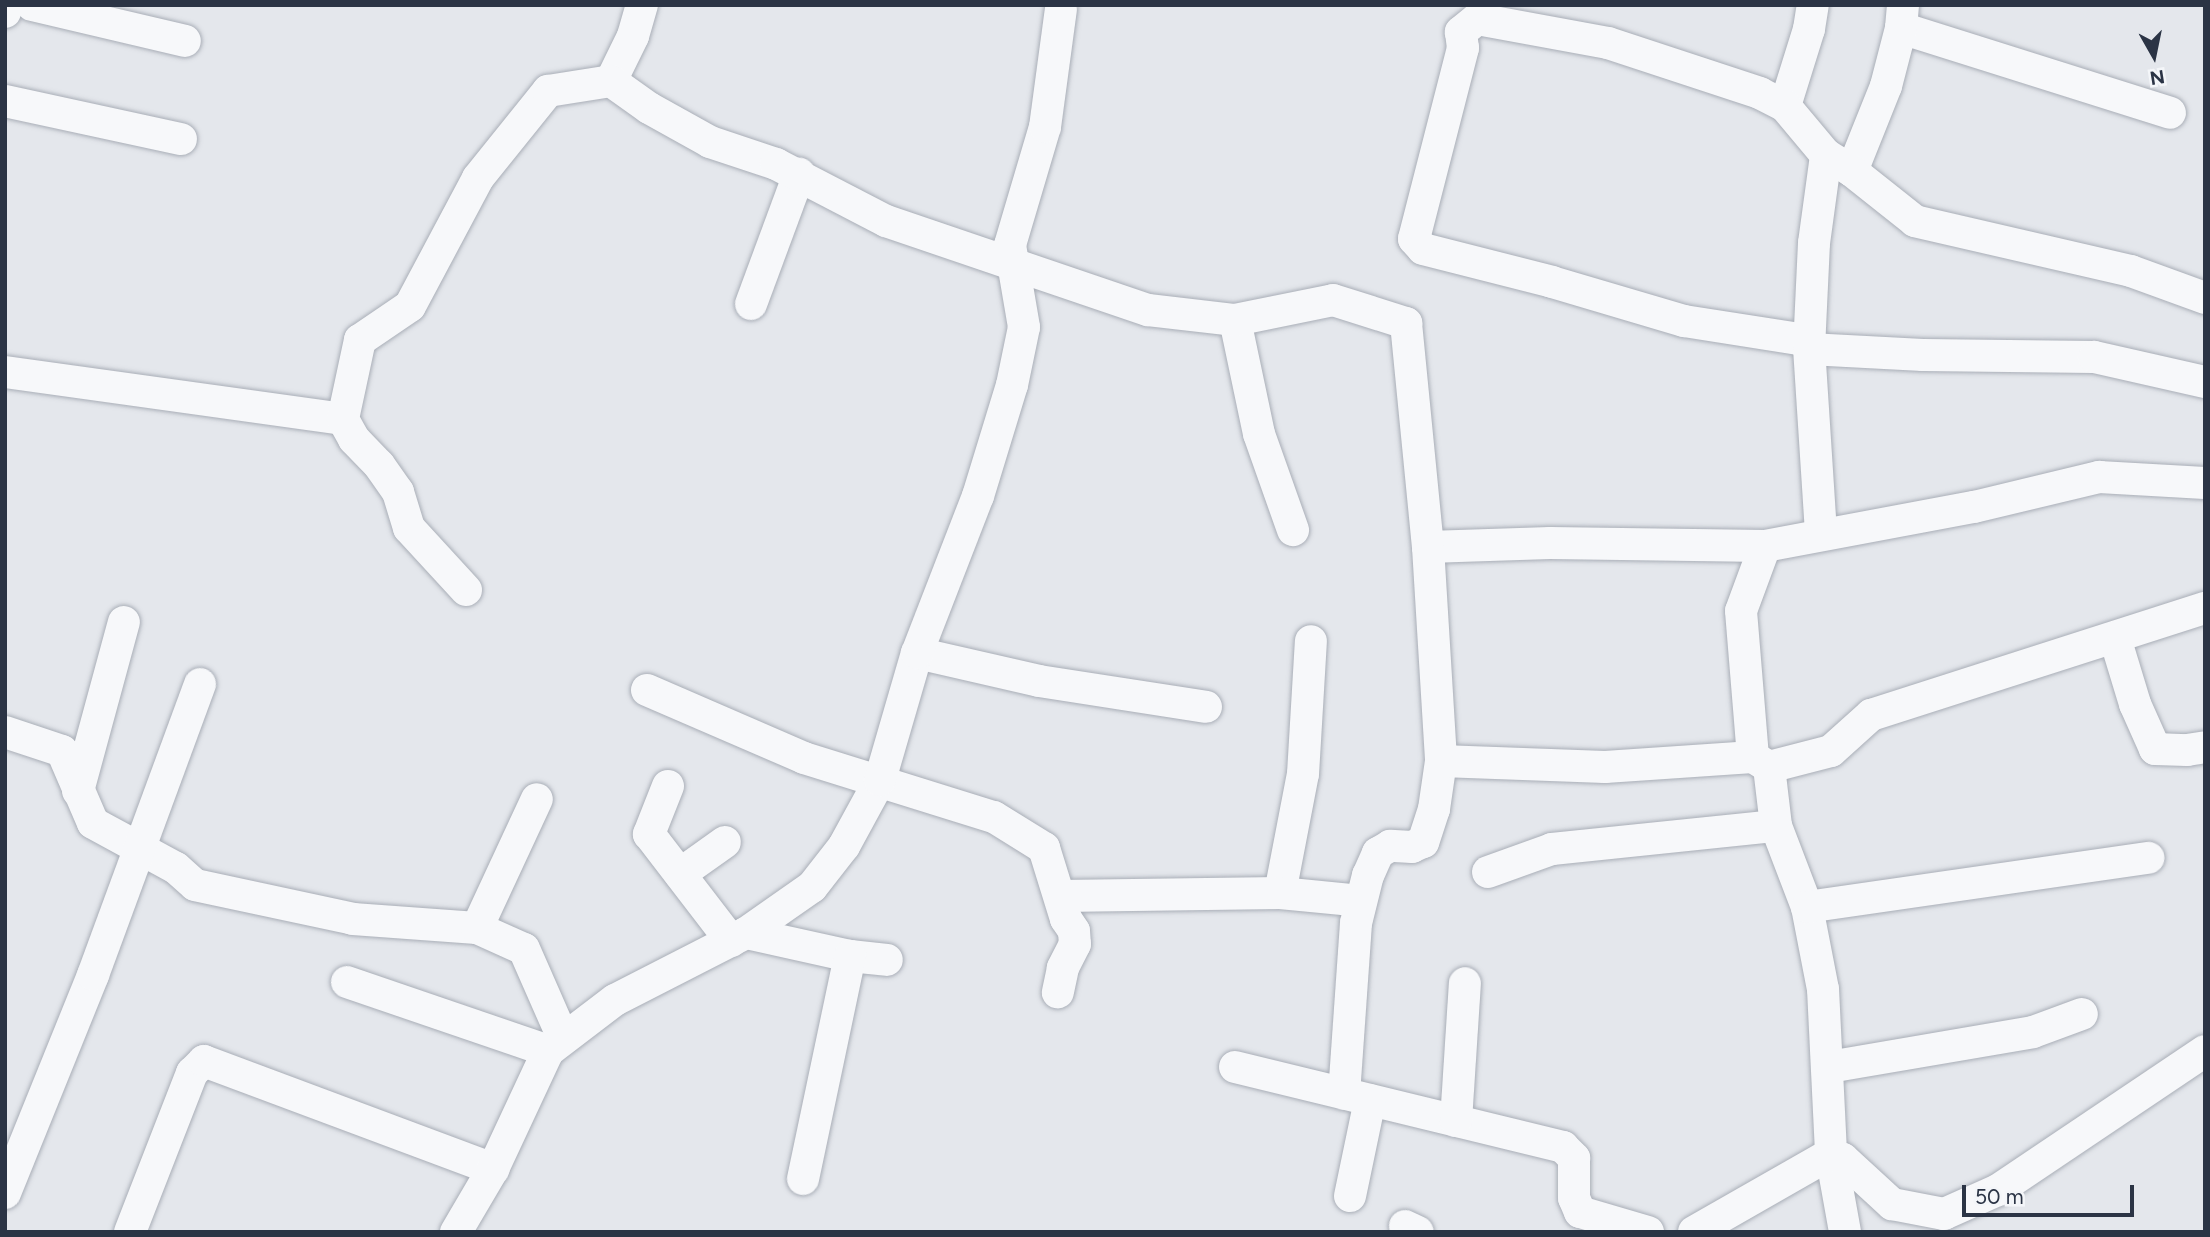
<!DOCTYPE html>
<html>
<head>
<meta charset="utf-8">
<style>
	body { margin:0 }
	#map { position:relative; width:2210px; height:1237px; overflow:hidden; background:#e4e7ec; font-family:Figtree,sans-serif }
	div>[style] { position:absolute }
	.roads { filter:drop-shadow(0 0 2px #a9aeb7) drop-shadow(0 0 2px #a9aeb7) }
	.minor>* { height:32px; margin:-16px; padding:0 16px; transform-origin:16px; border-radius:16px; background:#f7f8fa }
	span { translate:-50% -50%; white-space:nowrap; text-align:center; line-height:1.15; -webkit-text-stroke:7px #f4f6f9; paint-order:stroke }
	.frame { position:absolute; inset:0; border:7px solid #2b3445; pointer-events:none }
	.north { position:absolute; left:2119px; top:21px; width:70px; height:70px; -webkit-text-stroke:5px #f4f6f9; paint-order:stroke; rotate:171deg; font-size:19px; font-weight:700; line-height:28px; text-align:center; color:#2b3445 }
	.north::after { content:''; display:block; margin:auto; width:24px; height:32px; background:#2b3445; clip-path:polygon(50% 0,100% 100%,50% 72%,0 100%) }
	.scale { position:absolute; left:1962px; top:1185px; width:172px; height:32px; box-sizing:border-box; border:4px solid #2b3445; border-top:0; padding-left:9px; font-size:21px; line-height:24px; white-space:nowrap; color:#2b3445; -webkit-text-stroke:5px #f4f6f9; paint-order:stroke }
</style>
</head>
<body>
<div id="map">
	<div class="roads">
		<div class="minor">
			<i style="left:32px;top:5px;width:157px;rotate:13.2deg"></i>
			<i style="left:5px;top:12px;width:7px;rotate:-74deg"></i>
			<i style="left:1901px;top:28px;width:282px;rotate:17.5deg"></i>
			<i style="left:611px;top:81px;width:50px;rotate:-63.9deg"></i>
			<i style="left:633px;top:36px;width:32px;rotate:-74deg"></i>
			<i style="left:5px;top:101px;width:180px;rotate:12.2deg"></i>
			<i style="left:1785px;top:106px;width:81px;rotate:-72.7deg"></i>
			<i style="left:1809px;top:29px;width:24px;rotate:-81deg"></i>
			<i style="left:1852px;top:171px;width:92px;rotate:-68.2deg"></i>
			<i style="left:1886px;top:86px;width:60px;rotate:-75.5deg"></i>
			<i style="left:1901px;top:28px;width:23px;rotate:-85deg"></i>
			<i style="left:2205px;top:298px;width:79px;rotate:-160deg"></i>
			<i style="left:2131px;top:271px;width:222px;rotate:-167deg"></i>
			<i style="left:1915px;top:221px;width:80px;rotate:-141.6deg"></i>
			<i style="left:1852px;top:171px;width:31px;rotate:-148deg"></i>
			<i style="left:1826px;top:155px;width:64px;rotate:-129.9deg"></i>
			<i style="left:1785px;top:106px;width:28px;rotate:-153deg"></i>
			<i style="left:1760px;top:93px;width:160px;rotate:-161.8deg"></i>
			<i style="left:1608px;top:43px;width:133px;rotate:-169.6deg"></i>
			<i style="left:1477px;top:19px;width:21px;rotate:141deg"></i>
			<i style="left:1461px;top:32px;width:16px;rotate:83deg"></i>
			<i style="left:1463px;top:48px;width:197px;rotate:104.4deg"></i>
			<i style="left:1414px;top:239px;width:13px;rotate:48deg"></i>
			<i style="left:1423px;top:249px;width:133px;rotate:14.3deg"></i>
			<i style="left:1552px;top:282px;width:138px;rotate:16.5deg"></i>
			<i style="left:1684px;top:321px;width:122px;rotate:8.9deg"></i>
			<i style="left:1805px;top:340px;width:10px;rotate:66deg"></i>
			<i style="left:1809px;top:349px;width:114px;rotate:3deg"></i>
			<i style="left:1923px;top:355px;width:171px;rotate:0.7deg"></i>
			<i style="left:2094px;top:357px;width:114px;rotate:12.7deg"></i>
			<i style="left:751px;top:304px;width:139px;rotate:-69.7deg"></i>
			<i style="left:1235px;top:320px;width:116px;rotate:78.1deg"></i>
			<i style="left:1259px;top:434px;width:102px;rotate:70.5deg"></i>
			<i style="left:5px;top:372px;width:341px;rotate:7.9deg"></i>
			<i style="left:1821px;top:533px;width:184px;rotate:-93.7deg"></i>
			<i style="left:1809px;top:349px;width:106px;rotate:-87.3deg"></i>
			<i style="left:1814px;top:243px;width:89px;rotate:-82.2deg"></i>
			<i style="left:1765px;top:546px;width:69px;rotate:110.3deg"></i>
			<i style="left:1741px;top:611px;width:146px;rotate:85.3deg"></i>
			<i style="left:1753px;top:757px;width:19px;rotate:32deg"></i>
			<i style="left:1769px;top:767px;width:64px;rotate:-14.5deg"></i>
			<i style="left:1831px;top:751px;width:54px;rotate:-42deg"></i>
			<i style="left:1871px;top:715px;width:351px;rotate:-17.8deg"></i>
			<i style="left:1428px;top:547px;width:122px;rotate:-1.9deg"></i>
			<i style="left:1550px;top:543px;width:215px;rotate:0.8deg"></i>
			<i style="left:1765px;top:546px;width:213px;rotate:-10.6deg"></i>
			<i style="left:1974px;top:507px;width:129px;rotate:-13.5deg"></i>
			<i style="left:2099px;top:477px;width:106px;rotate:3.2deg"></i>
			<i style="left:466px;top:590px;width:84px;rotate:-132.6deg"></i>
			<i style="left:409px;top:528px;width:38px;rotate:-107deg"></i>
			<i style="left:398px;top:492px;width:33px;rotate:-125deg"></i>
			<i style="left:379px;top:465px;width:36px;rotate:-134deg"></i>
			<i style="left:354px;top:439px;width:23px;rotate:-119deg"></i>
			<i style="left:343px;top:419px;width:81px;rotate:-77.9deg"></i>
			<i style="left:360px;top:340px;width:60px;rotate:-34.2deg"></i>
			<i style="left:410px;top:306px;width:145px;rotate:-62deg"></i>
			<i style="left:478px;top:178px;width:112px;rotate:-51.2deg"></i>
			<i style="left:548px;top:91px;width:64px;rotate:-9deg"></i>
			<i style="left:611px;top:81px;width:47px;rotate:35.4deg"></i>
			<i style="left:649px;top:108px;width:70px;rotate:29.1deg"></i>
			<i style="left:710px;top:142px;width:70px;rotate:18.4deg"></i>
			<i style="left:776px;top:164px;width:124px;rotate:27.4deg"></i>
			<i style="left:886px;top:221px;width:277px;rotate:18.8deg"></i>
			<i style="left:1148px;top:310px;width:88px;rotate:6.6deg"></i>
			<i style="left:1235px;top:320px;width:100px;rotate:-11.5deg"></i>
			<i style="left:1333px;top:300px;width:77px;rotate:17.5deg"></i>
			<i style="left:1406px;top:323px;width:225px;rotate:84.4deg"></i>
			<i style="left:1428px;top:547px;width:214px;rotate:86.5deg"></i>
			<i style="left:1441px;top:761px;width:49px;rotate:98.3deg"></i>
			<i style="left:1434px;top:809px;width:35px;rotate:108deg"></i>
			<i style="left:1423px;top:842px;width:12px;rotate:156deg"></i>
			<i style="left:1412px;top:847px;width:22px;rotate:-177deg"></i>
			<i style="left:1390px;top:846px;width:14px;rotate:150deg"></i>
			<i style="left:1378px;top:853px;width:24px;rotate:114deg"></i>
			<i style="left:1368px;top:875px;width:49px;rotate:104deg"></i>
			<i style="left:1356px;top:923px;width:171px;rotate:94deg"></i>
			<i style="left:2115px;top:638px;width:69px;rotate:73.1deg"></i>
			<i style="left:2135px;top:704px;width:49px;rotate:66deg"></i>
			<i style="left:2155px;top:749px;width:32px;rotate:2deg"></i>
			<i style="left:2187px;top:750px;width:18px;rotate:-9deg"></i>
			<i style="left:917px;top:653px;width:125px;rotate:12.9deg"></i>
			<i style="left:1039px;top:681px;width:169px;rotate:8.8deg"></i>
			<i style="left:647px;top:690px;width:171px;rotate:23.4deg"></i>
			<i style="left:804px;top:758px;width:199px;rotate:17.3deg"></i>
			<i style="left:994px;top:817px;width:59px;rotate:31.8deg"></i>
			<i style="left:1044px;top:848px;width:74px;rotate:72.8deg"></i>
			<i style="left:1066px;top:919px;width:14px;rotate:56deg"></i>
			<i style="left:1074px;top:931px;width:13px;rotate:86deg"></i>
			<i style="left:1075px;top:944px;width:27px;rotate:117deg"></i>
			<i style="left:1063px;top:968px;width:25px;rotate:102deg"></i>
			<i style="left:5px;top:732px;width:60px;rotate:18.4deg"></i>
			<i style="left:62px;top:751px;width:78px;rotate:66.7deg"></i>
			<i style="left:93px;top:823px;width:94px;rotate:28.5deg"></i>
			<i style="left:176px;top:868px;width:25px;rotate:42deg"></i>
			<i style="left:195px;top:885px;width:162px;rotate:12.1deg"></i>
			<i style="left:353px;top:919px;width:124px;rotate:4.2deg"></i>
			<i style="left:477px;top:928px;width:51px;rotate:24.1deg"></i>
			<i style="left:524px;top:949px;width:97px;rotate:66.3deg"></i>
			<i style="left:1441px;top:761px;width:164px;rotate:2.1deg"></i>
			<i style="left:1605px;top:767px;width:148px;rotate:-3.9deg"></i>
			<i style="left:1769px;top:767px;width:59px;rotate:83.2deg"></i>
			<i style="left:1776px;top:826px;width:87px;rotate:69.1deg"></i>
			<i style="left:1807px;top:907px;width:84px;rotate:79deg"></i>
			<i style="left:1823px;top:989px;width:165px;rotate:87.2deg"></i>
			<i style="left:1831px;top:1154px;width:79px;rotate:79.8deg"></i>
			<i style="left:668px;top:786px;width:52px;rotate:111.6deg"></i>
			<i style="left:649px;top:834px;width:135px;rotate:52.5deg"></i>
			<i style="left:78px;top:791px;width:175px;rotate:-74.8deg"></i>
			<i style="left:1488px;top:872px;width:68px;rotate:-19.8deg"></i>
			<i style="left:1552px;top:849px;width:225px;rotate:-5.9deg"></i>
			<i style="left:680px;top:874px;width:55px;rotate:-35.4deg"></i>
			<i style="left:1280px;top:893px;width:121px;rotate:-79.1deg"></i>
			<i style="left:1303px;top:774px;width:133px;rotate:-86.6deg"></i>
			<i style="left:1060px;top:896px;width:220px;rotate:-0.8deg"></i>
			<i style="left:1280px;top:893px;width:81px;rotate:5.6deg"></i>
			<i style="left:1807px;top:907px;width:345px;rotate:-8.2deg"></i>
			<i style="left:477px;top:928px;width:142px;rotate:-65.1deg"></i>
			<i style="left:746px;top:933px;width:107px;rotate:12.5deg"></i>
			<i style="left:850px;top:956px;width:37px;rotate:6deg"></i>
			<i style="left:347px;top:982px;width:213px;rotate:18.9deg"></i>
			<i style="left:1235px;top:1067px;width:338px;rotate:13.7deg"></i>
			<i style="left:1563px;top:1147px;width:16px;rotate:45deg"></i>
			<i style="left:1574px;top:1158px;width:40px;rotate:90deg"></i>
			<i style="left:1574px;top:1198px;width:15px;rotate:67deg"></i>
			<i style="left:1580px;top:1212px;width:71px;rotate:16.4deg"></i>
			<i style="left:1829px;top:1067px;width:207px;rotate:-9.7deg"></i>
			<i style="left:2033px;top:1032px;width:52px;rotate:-20.2deg"></i>
			<i style="left:1456px;top:1121px;width:138px;rotate:-86.3deg"></i>
			<i style="left:1831px;top:1154px;width:13px;rotate:23deg"></i>
			<i style="left:1843px;top:1159px;width:67px;rotate:42.6deg"></i>
			<i style="left:1892px;top:1204px;width:53px;rotate:10.9deg"></i>
			<i style="left:1944px;top:1214px;width:59px;rotate:-24deg"></i>
			<i style="left:1998px;top:1190px;width:249px;rotate:-33.9deg"></i>
			<i style="left:803px;top:1179px;width:228px;rotate:-78.1deg"></i>
			<i style="left:5px;top:1193px;width:235px;rotate:-68deg"></i>
			<i style="left:93px;top:975px;width:310px;rotate:-69.8deg"></i>
			<i style="left:1350px;top:1196px;width:98px;rotate:-78.2deg"></i>
			<i style="left:1405px;top:1226px;width:14px;rotate:25deg"></i>
			<i style="left:130px;top:1232px;width:171px;rotate:-68.7deg"></i>
			<i style="left:192px;top:1073px;width:17px;rotate:-45deg"></i>
			<i style="left:204px;top:1061px;width:309px;rotate:20.5deg"></i>
			<i style="left:456px;top:1232px;width:73px;rotate:-59.6deg"></i>
			<i style="left:493px;top:1169px;width:130px;rotate:-65deg"></i>
			<i style="left:548px;top:1051px;width:84px;rotate:-37.3deg"></i>
			<i style="left:615px;top:1000px;width:147px;rotate:-27.1deg"></i>
			<i style="left:746px;top:933px;width:80px;rotate:-34.9deg"></i>
			<i style="left:812px;top:887px;width:52px;rotate:-52deg"></i>
			<i style="left:844px;top:846px;width:75px;rotate:-61.4deg"></i>
			<i style="left:880px;top:780px;width:132px;rotate:-73.8deg"></i>
			<i style="left:917px;top:653px;width:168px;rotate:-68.8deg"></i>
			<i style="left:978px;top:496px;width:116px;rotate:-73deg"></i>
			<i style="left:1012px;top:385px;width:59px;rotate:-78.3deg"></i>
			<i style="left:1024px;top:327px;width:83px;rotate:-99.7deg"></i>
			<i style="left:1010px;top:245px;width:123px;rotate:-73.5deg"></i>
			<i style="left:1045px;top:127px;width:119px;rotate:-82.3deg"></i>
			<i style="left:1694px;top:1232px;width:158px;rotate:-29.7deg"></i>
		</div>
	</div>
	<div class="frame"></div>
	<div class="north">N</div>
	<div class="scale">50 m</div>
</div>
</body>
</html>
